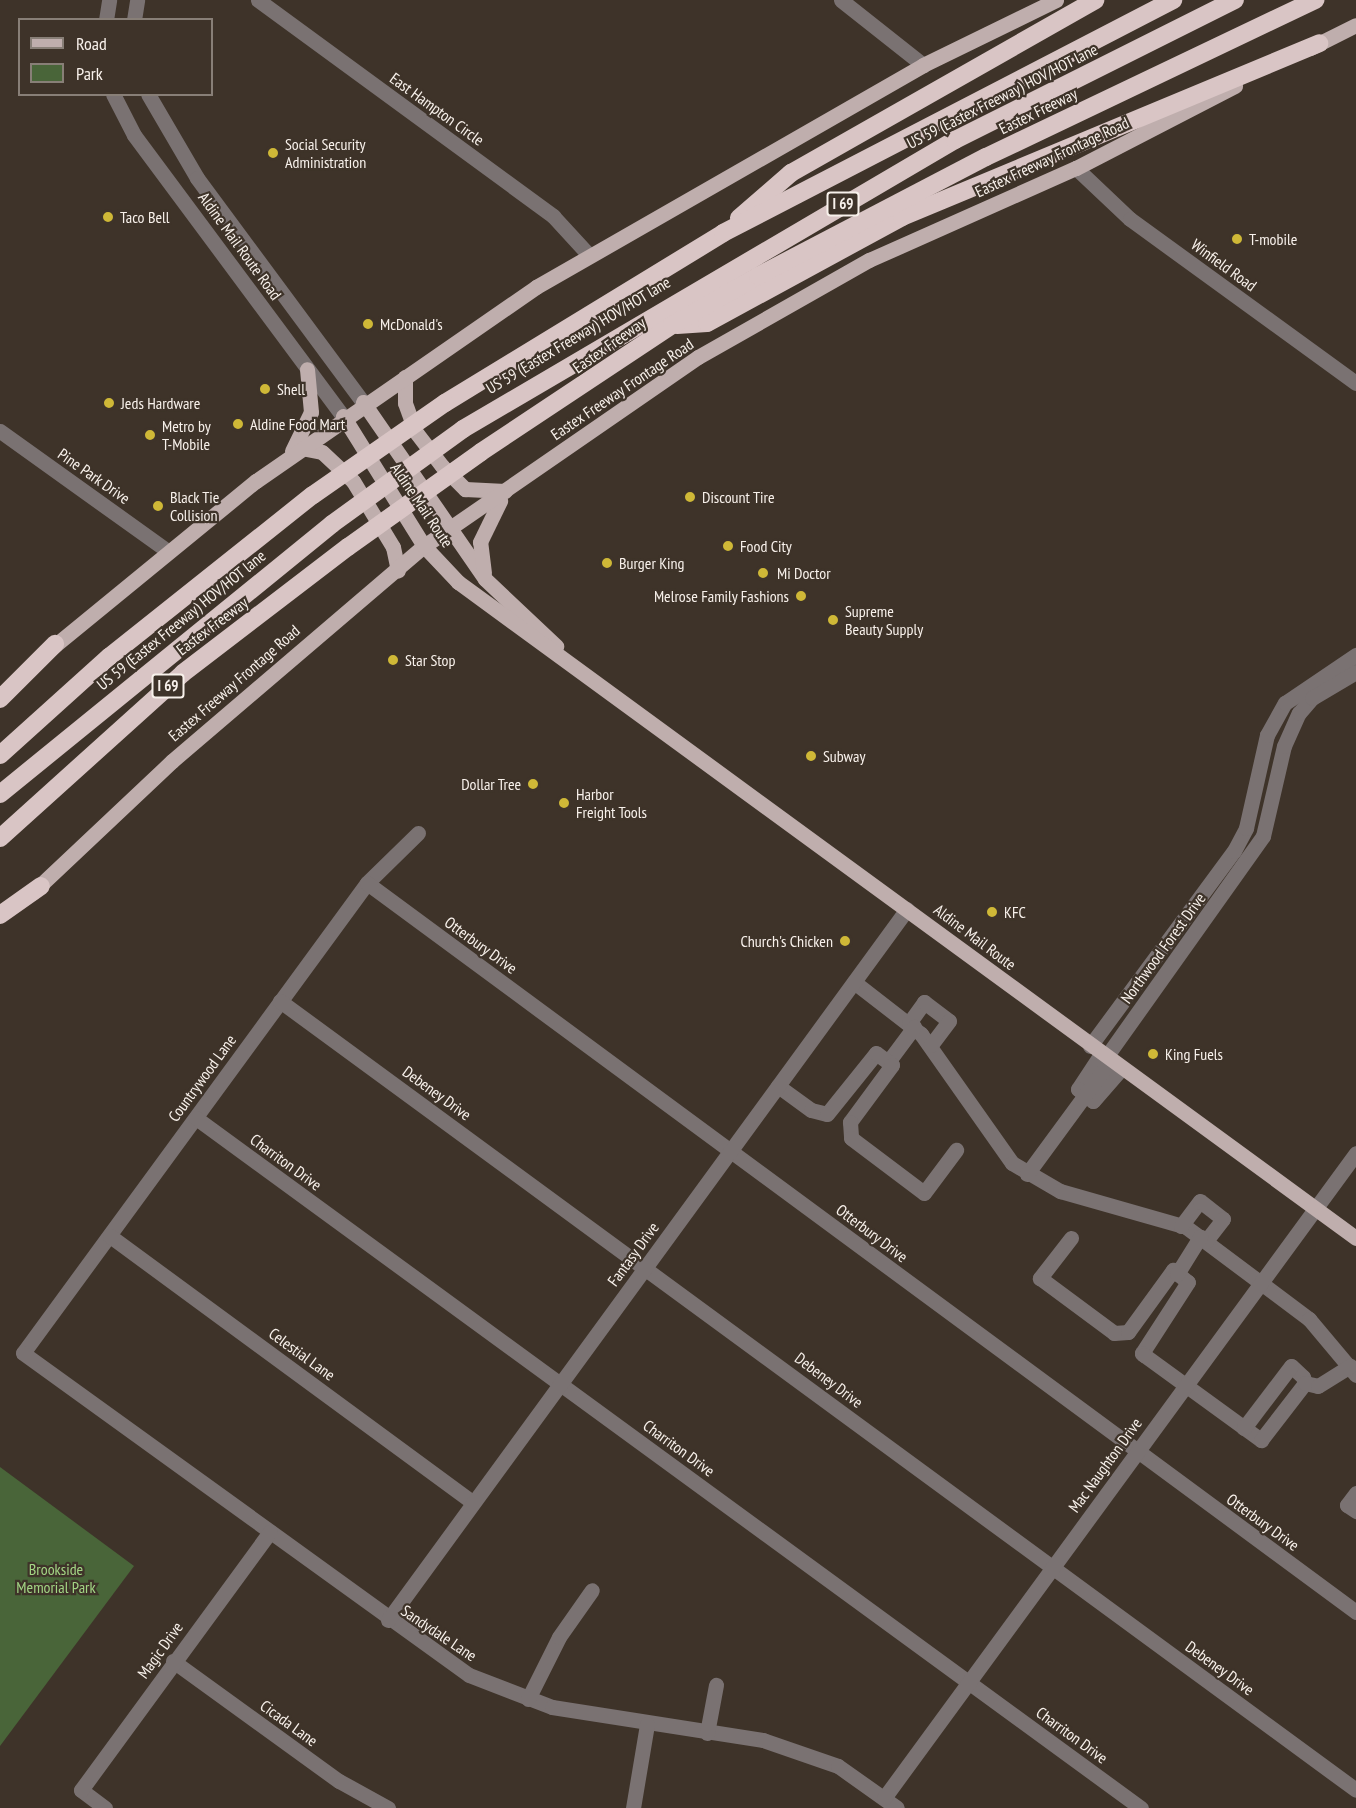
<!DOCTYPE html>
<html>
<head>
<meta charset="utf-8">
<style>
	body { margin:0 }
	#map { position:relative; width:1356px; height:1808px; overflow:hidden; background:#3e3329; font-family:"PT Sans Narrow",sans-serif }
	div>[style] { position:absolute }
	.green>* { inset:0; background:#496539 }
	.minor>* { height:15px; margin:-7.5px; padding:0 7.5px; transform-origin:7.5px; border-radius:7.5px; background:#7a7272 }
	.major>* { height:15px; margin:-7.5px; padding:0 7.5px; transform-origin:7.5px; border-radius:7.5px; background:#bfaead }
	.highway>* { height:18px; margin:-9px; padding:0 9px; transform-origin:9px; border-radius:9px; background:#d9c5c5 }
	.highway-bridge>* { height:18px; margin:-9px; padding:0 9px; transform-origin:9px; border-radius:9px; background:#d9c5c5 }
	.dots>* { width:16px; height:16px; translate:-50% -50%; box-sizing:border-box; border:3px solid #3e3329; border-radius:50% }
	span { translate:-50% -50%; white-space:nowrap; text-align:center; line-height:1.15; -webkit-text-stroke:4.5px #3e3329; paint-order:stroke }
	.shield-label span { padding:2px 4px; background:#3e3329; border:2px solid; border-radius:4px; -webkit-text-stroke-width:0 }
	.shield-label { font-size:15px; color:#f8f1eb; font-weight:700 }
	.street-label { font-size:16px; color:#f8f1eb }
	.poi-label { font-size:16px; color:#f8f1eb }
	.left { translate:0 -50%; text-align:left }
	.right { translate:-100% -50%; text-align:right }
	.park-label { font-size:16px; color:#a3d685 }
	.legend { position:absolute; left:18px; top:18px; width:195px; height:78px; box-sizing:border-box; background:#3e3329; border:2px solid #887f77; margin:0; padding:8px 10px; list-style:none; font-size:18px; color:#f8f1eb }
	.legend li { display:flex; align-items:center; gap:12px; height:30px }
	.legend b { width:30px; border:2px solid #887f77 }
</style>
</head>
<body>
<div id="map">
	<div class="green">
		<i style="clip-path:polygon(0 1467px,134px 1566px,0 1746px)"></i>
	</div>
	<div class="minor">
		<i style="left:258px;top:0;width:366px;rotate:36.2deg"></i>
		<i style="left:553px;top:216px;width:52px;rotate:47.4deg"></i>
		<i style="left:841px;top:0;width:105px;rotate:38.4deg"></i>
		<i style="left:106px;top:20px;width:20px;rotate:-81deg"></i>
		<i style="left:134px;top:20px;width:20px;rotate:-81deg"></i>
		<i style="left:113px;top:94px;width:46px;rotate:62.9deg"></i>
		<i style="left:134px;top:135px;width:350px;rotate:53.4deg"></i>
		<i style="left:148px;top:94px;width:97px;rotate:59.7deg"></i>
		<i style="left:197px;top:178px;width:279px;rotate:53.5deg"></i>
		<i style="left:1076px;top:168px;width:74px;rotate:43.4deg"></i>
		<i style="left:1130px;top:219px;width:279px;rotate:36deg"></i>
		<i style="left:0;top:431px;width:204px;rotate:35.6deg"></i>
		<i style="left:418px;top:833px;width:71px;rotate:135.6deg"></i>
		<i style="left:367px;top:883px;width:582px;rotate:126.2deg"></i>
		<i style="left:23px;top:1353px;width:550px;rotate:35.83deg"></i>
		<i style="left:469px;top:1675px;width:89px;rotate:21.1deg"></i>
		<i style="left:552px;top:1707px;width:214px;rotate:8.9deg"></i>
		<i style="left:763px;top:1740px;width:79px;rotate:19.1deg"></i>
		<i style="left:838px;top:1766px;width:72px;rotate:35.4deg"></i>
		<i style="left:367px;top:883px;width:1229px;rotate:36.39deg"></i>
		<i style="left:854px;top:982px;width:85px;rotate:37.8deg"></i>
		<i style="left:921px;top:1034px;width:158px;rotate:54.8deg"></i>
		<i style="left:1012px;top:1163px;width:56px;rotate:30.3deg"></i>
		<i style="left:1060px;top:1191px;width:131px;rotate:15.9deg"></i>
		<i style="left:1186px;top:1227px;width:154px;rotate:36.8deg"></i>
		<i style="left:1309px;top:1319px;width:73px;rotate:50deg"></i>
		<i style="left:280px;top:1001px;width:1334px;rotate:36.25deg"></i>
		<i style="left:909px;top:1023px;width:26px;rotate:-54deg"></i>
		<i style="left:924px;top:1002px;width:31px;rotate:37deg"></i>
		<i style="left:949px;top:1021px;width:30px;rotate:127deg"></i>
		<i style="left:1090px;top:1046px;width:242px;rotate:-53.6deg"></i>
		<i style="left:1234px;top:851px;width:26px;rotate:-62deg"></i>
		<i style="left:1246px;top:828px;width:95px;rotate:-77.3deg"></i>
		<i style="left:1267px;top:735px;width:37px;rotate:-61deg"></i>
		<i style="left:1285px;top:703px;width:86px;rotate:-34.1deg"></i>
		<i style="left:1101px;top:1054px;width:42px;rotate:123.3deg"></i>
		<i style="left:1078px;top:1089px;width:19px;rotate:39deg"></i>
		<i style="left:1093px;top:1101px;width:43px;rotate:-48.8deg"></i>
		<i style="left:1106px;top:1057px;width:271px;rotate:-54.6deg"></i>
		<i style="left:1263px;top:836px;width:92px;rotate:-76.9deg"></i>
		<i style="left:1284px;top:746px;width:36px;rotate:-66deg"></i>
		<i style="left:1299px;top:713px;width:20px;rotate:-49deg"></i>
		<i style="left:1312px;top:698px;width:51px;rotate:-30.6deg"></i>
		<i style="left:888px;top:1062px;width:44px;rotate:-53.4deg"></i>
		<i style="left:778px;top:1086px;width:41px;rotate:36deg"></i>
		<i style="left:811px;top:1110px;width:16px;rotate:14deg"></i>
		<i style="left:827px;top:1114px;width:78px;rotate:-51.2deg"></i>
		<i style="left:876px;top:1053px;width:20px;rotate:37deg"></i>
		<i style="left:892px;top:1065px;width:71px;rotate:126.4deg"></i>
		<i style="left:850px;top:1122px;width:16px;rotate:86deg"></i>
		<i style="left:851px;top:1138px;width:91px;rotate:37deg"></i>
		<i style="left:924px;top:1193px;width:54px;rotate:-53.3deg"></i>
		<i style="left:196px;top:1118px;width:1170px;rotate:36.14deg"></i>
		<i style="left:1027px;top:1174px;width:140px;rotate:-53.7deg"></i>
		<i style="left:1181px;top:1226px;width:31px;rotate:-53deg"></i>
		<i style="left:1200px;top:1201px;width:29px;rotate:38deg"></i>
		<i style="left:1223px;top:1219px;width:28px;rotate:128deg"></i>
		<i style="left:110px;top:1236px;width:449px;rotate:36.3deg"></i>
		<i style="left:1071px;top:1238px;width:51px;rotate:127.8deg"></i>
		<i style="left:1040px;top:1278px;width:92px;rotate:36.6deg"></i>
		<i style="left:1114px;top:1333px;width:14px;rotate:-4deg"></i>
		<i style="left:1128px;top:1332px;width:77px;rotate:-54deg"></i>
		<i style="left:1173px;top:1270px;width:19px;rotate:39deg"></i>
		<i style="left:1188px;top:1282px;width:85px;rotate:122.9deg"></i>
		<i style="left:1142px;top:1353px;width:3px;rotate:45deg"></i>
		<i style="left:1144px;top:1355px;width:145px;rotate:36deg"></i>
		<i style="left:1261px;top:1440px;width:72px;rotate:-52.3deg"></i>
		<i style="left:1305px;top:1383px;width:6px;rotate:-108deg"></i>
		<i style="left:1303px;top:1377px;width:16px;rotate:-137deg"></i>
		<i style="left:1291px;top:1366px;width:78px;rotate:127.2deg"></i>
		<i style="left:1177px;top:1274px;width:44px;rotate:-58.1deg"></i>
		<i style="left:1305px;top:1383px;width:13px;rotate:13deg"></i>
		<i style="left:1318px;top:1386px;width:38px;rotate:-32deg"></i>
		<i style="left:1356px;top:1493px;width:15px;rotate:127deg"></i>
		<i style="left:1347px;top:1505px;width:11px;rotate:34deg"></i>
		<i style="left:388px;top:1620px;width:880px;rotate:-53.87deg"></i>
		<i style="left:173px;top:1661px;width:205px;rotate:35.9deg"></i>
		<i style="left:339px;top:1781px;width:56px;rotate:28.9deg"></i>
		<i style="left:528px;top:1699px;width:69px;rotate:-63.4deg"></i>
		<i style="left:559px;top:1637px;width:57px;rotate:-54.9deg"></i>
		<i style="left:707px;top:1733px;width:49px;rotate:-79.4deg"></i>
		<i style="left:884px;top:1798px;width:799px;rotate:-53.8deg"></i>
		<i style="left:105px;top:1808px;width:30px;rotate:-143deg"></i>
		<i style="left:81px;top:1790px;width:320px;rotate:-53.8deg"></i>
		<i style="left:633px;top:1808px;width:85px;rotate:-80.5deg"></i>
	</div>
	<div class="major">
		<i style="left:1310px;top:48px;width:51px;rotate:-26.6deg"></i>
		<i style="left:405px;top:377px;width:26px;rotate:90deg"></i>
		<i style="left:405px;top:403px;width:30px;rotate:70deg"></i>
		<i style="left:415px;top:431px;width:44px;rotate:52.4deg"></i>
		<i style="left:442px;top:466px;width:33px;rotate:45deg"></i>
		<i style="left:465px;top:489px;width:40px;rotate:2.9deg"></i>
		<i style="left:363px;top:402px;width:215px;rotate:55.4deg"></i>
		<i style="left:485px;top:579px;width:98px;rotate:43.3deg"></i>
		<i style="left:343px;top:416px;width:153px;rotate:58.1deg"></i>
		<i style="left:424px;top:546px;width:50px;rotate:46.6deg"></i>
		<i style="left:458px;top:582px;width:1112px;rotate:36.15deg"></i>
		<i style="left:301px;top:448px;width:21px;rotate:11deg"></i>
		<i style="left:322px;top:452px;width:42px;rotate:43.1deg"></i>
		<i style="left:353px;top:481px;width:77px;rotate:58.8deg"></i>
		<i style="left:393px;top:547px;width:24px;rotate:78deg"></i>
		<i style="left:292px;top:451px;width:43px;rotate:-64deg"></i>
		<i style="left:311px;top:412px;width:43px;rotate:-95.3deg"></i>
		<i style="left:484px;top:573px;width:31px;rotate:-97deg"></i>
		<i style="left:480px;top:542px;width:46px;rotate:-64deg"></i>
		<i style="left:48px;top:651px;width:269px;rotate:-39.3deg"></i>
		<i style="left:256px;top:481px;width:341px;rotate:-34.7deg"></i>
		<i style="left:536px;top:287px;width:446px;rotate:-29.8deg"></i>
		<i style="left:923px;top:65px;width:148px;rotate:-26deg"></i>
		<i style="left:32px;top:893px;width:192px;rotate:-43.3deg"></i>
		<i style="left:172px;top:761px;width:331px;rotate:-40.5deg"></i>
		<i style="left:424px;top:546px;width:333px;rotate:-34.6deg"></i>
		<i style="left:698px;top:357px;width:197px;rotate:-29.6deg"></i>
		<i style="left:869px;top:260px;width:227px;rotate:-24deg"></i>
		<i style="left:1076px;top:168px;width:179px;rotate:-27.3deg"></i>
	</div>
	<div class="highway">
		<i style="left:739px;top:218px;width:69px;rotate:-40.9deg"></i>
		<i style="left:791px;top:173px;width:350px;rotate:-29.6deg"></i>
		<i style="left:677px;top:325px;width:30px;rotate:-4deg"></i>
		<i style="left:707px;top:323px;width:222px;rotate:-28.5deg"></i>
		<i style="left:902px;top:217px;width:452px;rotate:-22.6deg"></i>
		<i style="left:445px;top:403px;width:326px;rotate:-31.4deg"></i>
		<i style="left:723px;top:233px;width:507px;rotate:-27.37deg"></i>
		<i style="left:463px;top:429px;width:571px;rotate:-30.43deg"></i>
		<i style="left:955px;top:140px;width:313px;rotate:-26.6deg"></i>
		<i style="left:481px;top:452px;width:229px;rotate:-33.6deg"></i>
		<i style="left:672px;top:325px;width:99px;rotate:-29.7deg"></i>
		<i style="left:758px;top:276px;width:257px;rotate:-27.6deg"></i>
		<i style="left:986px;top:157px;width:365px;rotate:-25.5deg"></i>
		<i style="left:0;top:699px;width:78px;rotate:-45deg"></i>
		<i style="left:0;top:755px;width:147px;rotate:-42deg"></i>
		<i style="left:109px;top:657px;width:260px;rotate:-38.5deg"></i>
		<i style="left:0;top:794px;width:428px;rotate:-39.1deg"></i>
		<i style="left:0;top:838px;width:246px;rotate:-42deg"></i>
		<i style="left:183px;top:673px;width:208px;rotate:-37.4deg"></i>
		<i style="left:0;top:915px;width:50px;rotate:-35.3deg"></i>
	</div>
	<div class="highway-bridge">
		<i style="left:313px;top:495px;width:161px;rotate:-34.9deg"></i>
		<i style="left:332px;top:524px;width:162px;rotate:-35.9deg"></i>
		<i style="left:348px;top:547px;width:163px;rotate:-35.5deg"></i>
	</div>
	<div class="dots">
		<i style="left:273px;top:153px;background:#cfb837"></i>
		<i style="left:108px;top:217px;background:#cfb837"></i>
		<i style="left:1237px;top:239px;background:#cfb837"></i>
		<i style="left:368px;top:324px;background:#cfb837"></i>
		<i style="left:265px;top:389px;background:#cfb837"></i>
		<i style="left:109px;top:403px;background:#cfb837"></i>
		<i style="left:238px;top:424px;background:#cfb837"></i>
		<i style="left:150px;top:435px;background:#cfb837"></i>
		<i style="left:690px;top:497px;background:#cfb837"></i>
		<i style="left:158px;top:506px;background:#cfb837"></i>
		<i style="left:728px;top:546px;background:#cfb837"></i>
		<i style="left:607px;top:563px;background:#cfb837"></i>
		<i style="left:763px;top:573px;background:#cfb837"></i>
		<i style="left:801px;top:596px;background:#cfb837"></i>
		<i style="left:833px;top:620px;background:#cfb837"></i>
		<i style="left:393px;top:660px;background:#cfb837"></i>
		<i style="left:811px;top:756px;background:#cfb837"></i>
		<i style="left:533px;top:784px;background:#cfb837"></i>
		<i style="left:564px;top:803px;background:#cfb837"></i>
		<i style="left:992px;top:912px;background:#cfb837"></i>
		<i style="left:845px;top:941px;background:#cfb837"></i>
		<i style="left:1153px;top:1054px;background:#cfb837"></i>
	</div>
	<div class="shield-label">
		<span style="left:843px;top:204px">I 69</span>
		<span style="left:168px;top:686px">I 69</span>
	</div>
	<div class="street-label">
		<span style="left:1002px;top:96px;rotate:-27deg">US 59 (Eastex Freeway) HOV/HOT lane</span>
		<span style="left:437px;top:109px;rotate:36deg">East Hampton Circle</span>
		<span style="left:1038px;top:111px;rotate:-26deg">Eastex Freeway</span>
		<span style="left:1052px;top:157px;rotate:-25deg">Eastex Freeway Frontage Road</span>
		<span style="left:240px;top:246px;rotate:54deg">Aldine Mail Route Road</span>
		<span style="left:1224px;top:265px;rotate:36deg">Winfield Road</span>
		<span style="left:578px;top:335px;rotate:-31deg">US 59 (Eastex Freeway) HOV/HOT lane</span>
		<span style="left:609px;top:345px;rotate:-35deg">Eastex Freeway</span>
		<span style="left:622px;top:389px;rotate:-34deg">Eastex Freeway Frontage Road</span>
		<span style="left:94px;top:476px;rotate:35deg">Pine Park Drive</span>
		<span style="left:422px;top:505px;rotate:56deg">Aldine Mail Route</span>
		<span style="left:181px;top:620px;rotate:-39deg">US 59 (Eastex Freeway) HOV/HOT lane</span>
		<span style="left:212px;top:626px;rotate:-37deg">Eastex Freeway</span>
		<span style="left:234px;top:683px;rotate:-41deg">Eastex Freeway Frontage Road</span>
		<span style="left:975px;top:937px;rotate:37deg">Aldine Mail Route</span>
		<span style="left:481px;top:945px;rotate:36deg">Otterbury Drive</span>
		<span style="left:1163px;top:948px;rotate:-54deg">Northwood Forest Drive</span>
		<span style="left:202px;top:1078px;rotate:-54deg">Countrywood Lane</span>
		<span style="left:437px;top:1093px;rotate:36deg">Debeney Drive</span>
		<span style="left:286px;top:1162px;rotate:36deg">Charriton Drive</span>
		<span style="left:872px;top:1233px;rotate:37deg">Otterbury Drive</span>
		<span style="left:633px;top:1254px;rotate:-54deg">Fantasy Drive</span>
		<span style="left:302px;top:1354px;rotate:36deg">Celestial Lane</span>
		<span style="left:829px;top:1380px;rotate:37deg">Debeney Drive</span>
		<span style="left:679px;top:1448px;rotate:36deg">Charriton Drive</span>
		<span style="left:1105px;top:1465px;rotate:-54deg">Mac Naughton Drive</span>
		<span style="left:1263px;top:1522px;rotate:36deg">Otterbury Drive</span>
		<span style="left:439px;top:1633px;rotate:34deg">Sandydale Lane</span>
		<span style="left:160px;top:1650px;rotate:-54deg">Magic Drive</span>
		<span style="left:1220px;top:1668px;rotate:36deg">Debeney Drive</span>
		<span style="left:289px;top:1723px;rotate:36deg">Cicada Lane</span>
		<span style="left:1072px;top:1735px;rotate:36deg">Charriton Drive</span>
	</div>
	<div class="poi-label">
		<span class="left" style="left:285px;top:153px">Social Security<br>Administration</span>
		<span class="left" style="left:120px;top:217px">Taco Bell</span>
		<span class="left" style="left:1249px;top:239px">T-mobile</span>
		<span class="left" style="left:380px;top:324px">McDonald's</span>
		<span class="left" style="left:277px;top:389px">Shell</span>
		<span class="left" style="left:121px;top:403px">Jeds Hardware</span>
		<span class="left" style="left:250px;top:424px">Aldine Food Mart</span>
		<span class="left" style="left:162px;top:435px">Metro by<br>T-Mobile</span>
		<span class="left" style="left:170px;top:506px">Black Tie<br>Collision</span>
		<span class="left" style="left:702px;top:497px">Discount Tire</span>
		<span class="left" style="left:740px;top:546px">Food City</span>
		<span class="left" style="left:619px;top:563px">Burger King</span>
		<span class="left" style="left:777px;top:573px">Mi Doctor</span>
		<span class="right" style="left:789px;top:596px">Melrose Family Fashions</span>
		<span class="left" style="left:845px;top:620px">Supreme<br>Beauty Supply</span>
		<span class="left" style="left:405px;top:660px">Star Stop</span>
		<span class="left" style="left:823px;top:756px">Subway</span>
		<span class="right" style="left:521px;top:784px">Dollar Tree</span>
		<span class="left" style="left:576px;top:803px">Harbor<br>Freight Tools</span>
		<span class="left" style="left:1004px;top:912px">KFC</span>
		<span class="right" style="left:833px;top:941px">Church's Chicken</span>
		<span class="left" style="left:1165px;top:1054px">King Fuels</span>
	</div>
	<div class="park-label">
		<span style="left:56px;top:1578px">Brookside<br>Memorial Park</span>
	</div>
	<ul class="legend">
	<li><b style="height:8px;background:#bfaead"></b>Road</li>
	<li><b style="height:16px;background:#496539"></b>Park</li>
	</ul>
</div>
</body>
</html>
